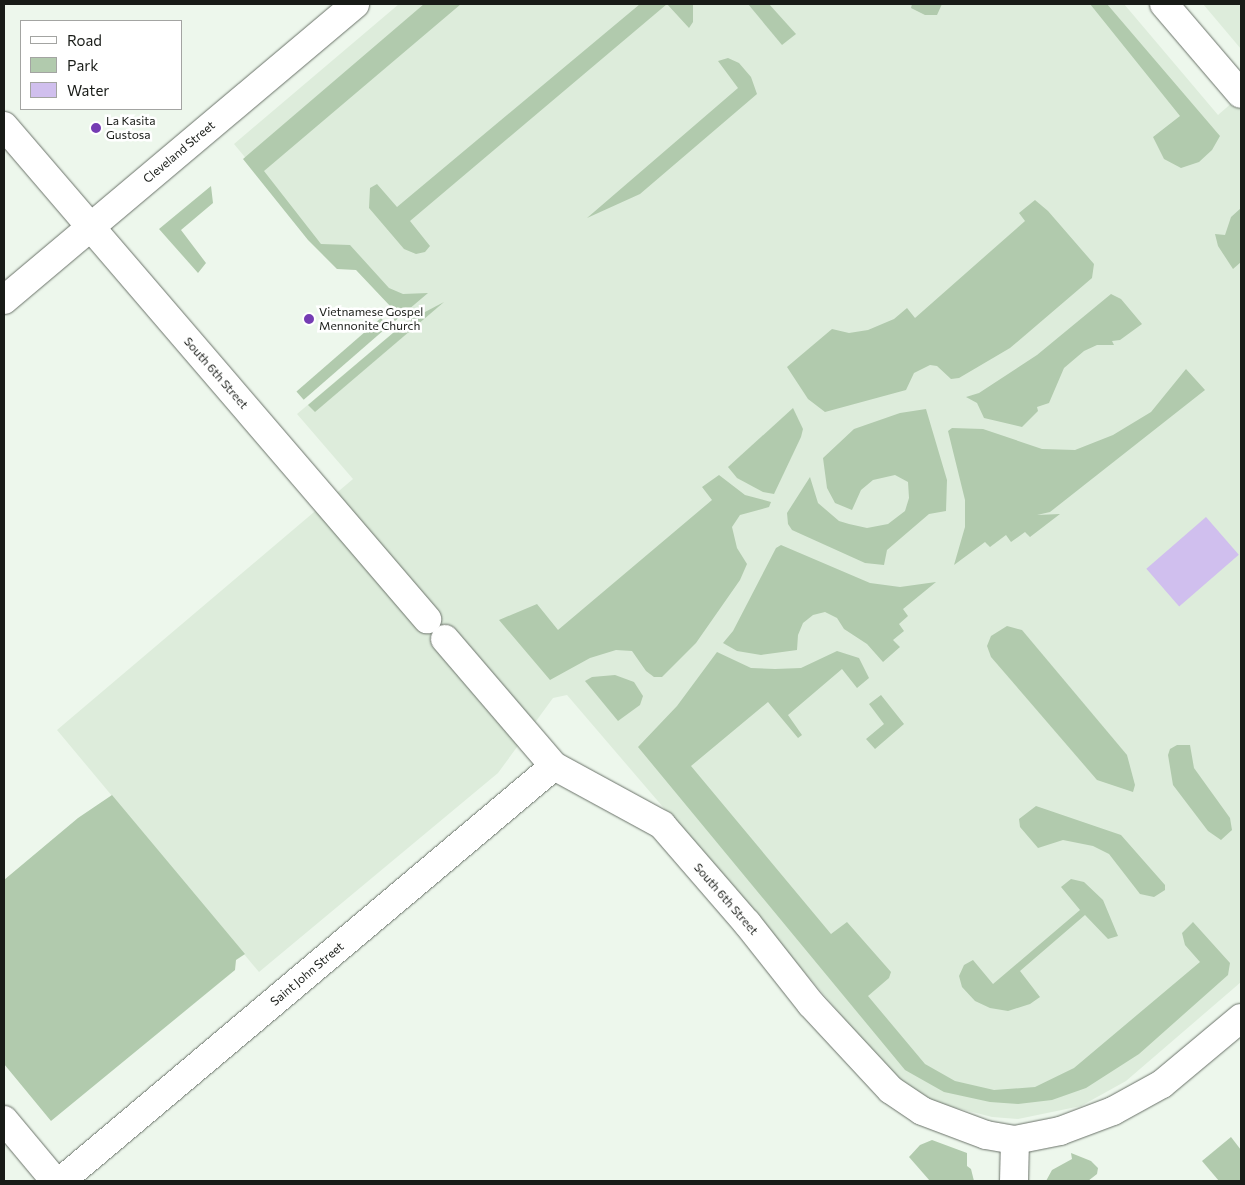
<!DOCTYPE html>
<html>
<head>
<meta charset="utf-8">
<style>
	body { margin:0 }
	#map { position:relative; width:1245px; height:1185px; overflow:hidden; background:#edf7ec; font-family:Commissioner,sans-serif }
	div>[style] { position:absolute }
	.built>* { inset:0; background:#ddecdb }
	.green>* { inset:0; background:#b1caad; transform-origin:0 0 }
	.water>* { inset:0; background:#d0bfee; transform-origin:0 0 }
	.roads { filter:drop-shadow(0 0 1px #6a7269) drop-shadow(0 0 1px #6a7269) }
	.street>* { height:28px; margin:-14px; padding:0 14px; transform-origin:14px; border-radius:14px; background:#fff }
	.secondary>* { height:28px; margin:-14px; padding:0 14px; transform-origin:14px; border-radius:14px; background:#fff }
	.primary>* { height:28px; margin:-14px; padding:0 14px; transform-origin:14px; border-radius:14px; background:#fff }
	.dots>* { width:14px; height:14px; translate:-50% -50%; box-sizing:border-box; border:2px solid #fff; border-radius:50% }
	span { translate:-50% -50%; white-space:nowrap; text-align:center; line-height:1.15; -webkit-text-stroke:5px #fff; paint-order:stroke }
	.poi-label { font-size:12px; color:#181b17 }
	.left { translate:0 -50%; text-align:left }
	.street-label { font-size:12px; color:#181b17 }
	.frame { position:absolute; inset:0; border:5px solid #181b17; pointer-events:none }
	.legend { position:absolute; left:20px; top:20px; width:162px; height:90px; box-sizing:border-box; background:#fff; border:1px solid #a3a4a2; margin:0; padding:6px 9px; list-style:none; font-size:15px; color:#181b17 }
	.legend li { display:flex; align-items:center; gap:10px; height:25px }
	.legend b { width:25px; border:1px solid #a3a4a2 }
</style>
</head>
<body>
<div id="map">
	<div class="built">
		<i style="clip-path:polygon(399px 4px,1124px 4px,1218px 115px,1241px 95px,1241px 982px,1126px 1081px,1081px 1106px,1018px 1119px,992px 1117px,937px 1103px,896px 1079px,567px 695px,553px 698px,498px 773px,259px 972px,57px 730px,353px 479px,297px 414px,406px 322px,354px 266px,320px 248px,234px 144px)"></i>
		<i style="clip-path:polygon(1203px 4px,1241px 4px,1241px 49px)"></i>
	</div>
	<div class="green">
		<i style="clip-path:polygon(424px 4px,461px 4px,264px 171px,321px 244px,350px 245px,389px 288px,403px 294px,428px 293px,395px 321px,387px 313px,391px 307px,356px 270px,337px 269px,308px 240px,243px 159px)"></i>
		<i style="clip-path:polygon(640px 4px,693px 4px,693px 22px,689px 28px,667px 4px,410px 221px,430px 246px,425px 252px,416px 254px,404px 249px,369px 208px,370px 188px,377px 184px,397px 207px)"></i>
		<i style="clip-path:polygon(748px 4px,769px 4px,796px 34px,782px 45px)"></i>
		<i style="clip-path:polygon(912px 4px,942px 4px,937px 15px,925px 15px,911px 8px)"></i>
		<i style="clip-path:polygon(1090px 4px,1107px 4px,1220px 136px,1212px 150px,1199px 162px,1181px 168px,1164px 159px,1153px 137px,1180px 116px)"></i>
		<i style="clip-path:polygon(728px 58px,739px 63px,751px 77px,757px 94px,640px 194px,587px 218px,738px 88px,718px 61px)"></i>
		<i style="clip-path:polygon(211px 186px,213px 203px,181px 230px,206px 263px,198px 273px,159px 229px)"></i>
		<i style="clip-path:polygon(1035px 200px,1048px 211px,1094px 264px,1092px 278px,1010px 348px,959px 378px,951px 379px,937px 366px,930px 365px,914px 373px,906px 390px,825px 412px,808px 399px,787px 367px,832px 329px,849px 333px,868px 330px,894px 319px,907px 308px,915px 318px,1025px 221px,1019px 213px)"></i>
		<i style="clip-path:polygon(1241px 208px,1241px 262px,1233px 269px,1218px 246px,1215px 234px,1225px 235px,1231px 217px)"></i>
		<i style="clip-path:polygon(1111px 294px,1121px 299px,1142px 324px,1120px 340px,1112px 341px,1114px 345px,1097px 345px,1084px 351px,1064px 368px,1049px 403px,1037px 407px,1038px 411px,1022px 427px,984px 418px,977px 403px,966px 397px,979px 393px,1037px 355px)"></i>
		<i style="clip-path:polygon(444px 302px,315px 412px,308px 405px,406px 322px)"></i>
		<i style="left:381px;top:318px;width:11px;height:112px;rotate:49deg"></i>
		<i style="clip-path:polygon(1186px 369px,1205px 390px,1050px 512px,1037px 515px,1060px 514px,1030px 537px,1025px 532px,1011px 542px,1006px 535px,990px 547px,985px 542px,954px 565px,965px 527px,965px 500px,948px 431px,952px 428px,983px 429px,1042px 449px,1075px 450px,1113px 435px,1151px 412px)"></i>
		<i style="clip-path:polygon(793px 408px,803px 429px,801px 437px,774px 494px,763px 492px,737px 478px,728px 467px)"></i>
		<i style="clip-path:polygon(926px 409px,947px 480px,946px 511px,929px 514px,887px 550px,884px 565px,865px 563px,792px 530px,788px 524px,787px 513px,810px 477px,818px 503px,839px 521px,849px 524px,867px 528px,888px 524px,905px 511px,909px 498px,908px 482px,895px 475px,873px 480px,861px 490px,852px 510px,835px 503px,827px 488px,823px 458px,854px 429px,900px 413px)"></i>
		<i style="clip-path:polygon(719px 475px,745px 495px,771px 502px,769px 507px,740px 515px,732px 527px,737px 548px,747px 564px,740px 580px,696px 643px,662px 677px,654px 677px,646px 671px,632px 651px,616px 650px,590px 658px,550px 680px,499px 620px,537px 604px,558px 630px,712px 500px,702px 487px)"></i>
		<i style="clip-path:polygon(781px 545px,870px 583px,900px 587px,936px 582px,903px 609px,908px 616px,899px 624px,904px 631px,893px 640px,900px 647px,883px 662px,867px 644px,844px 629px,837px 618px,825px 612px,813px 615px,803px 623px,798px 635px,797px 650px,761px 655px,737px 651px,723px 643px,733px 631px,776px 548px)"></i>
		<i style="clip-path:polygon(1007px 626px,1022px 630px,1127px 755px,1135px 785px,1133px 792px,1097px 780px,991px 657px,987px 646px,991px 636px)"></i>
		<i style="clip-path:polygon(837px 651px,859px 658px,869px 678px,857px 688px,842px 669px,788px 715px,802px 735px,798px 738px,768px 702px,691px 766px,831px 934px,847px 922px,891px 972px,889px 978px,868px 996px,925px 1064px,955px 1081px,994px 1090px,1035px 1087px,1074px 1068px,1200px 962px,1185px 945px,1182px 933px,1193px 922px,1230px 963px,1228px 975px,1139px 1054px,1086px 1088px,1052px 1100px,1018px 1104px,990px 1102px,944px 1092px,905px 1070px,638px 747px,677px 706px,717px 652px,751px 668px,775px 669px,801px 668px)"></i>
		<i style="clip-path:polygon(615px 675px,634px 682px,643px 696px,640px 705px,618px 721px,585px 681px,592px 677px)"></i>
		<i style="clip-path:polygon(881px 695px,904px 724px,875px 749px,866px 739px,884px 724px,869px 704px)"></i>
		<i style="clip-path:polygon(1177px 745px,1190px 745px,1194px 768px,1230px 818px,1232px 830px,1221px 840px,1208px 831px,1173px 785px,1168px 755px,1170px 749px)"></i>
		<i style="clip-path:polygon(112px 795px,245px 954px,236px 960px,235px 970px,51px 1121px,4px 1064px,4px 880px,78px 818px)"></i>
		<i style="clip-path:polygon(1036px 806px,1121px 835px,1165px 885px,1165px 890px,1154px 897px,1140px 894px,1109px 854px,1093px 846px,1063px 840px,1038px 848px,1020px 827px,1019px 819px)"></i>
		<i style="clip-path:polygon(1071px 879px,1084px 882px,1103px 900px,1118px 936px,1108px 939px,1085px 915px,1020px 971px,1040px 997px,1030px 1004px,1008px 1011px,990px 1008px,975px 1001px,962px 987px,959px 976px,964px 965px,973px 960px,993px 984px,1080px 910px,1061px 887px)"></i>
		<i style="clip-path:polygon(1231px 1137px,1241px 1150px,1241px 1181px,1219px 1181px,1202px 1161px)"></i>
		<i style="clip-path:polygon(932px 1140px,967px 1153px,967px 1166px,971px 1169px,974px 1181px,930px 1181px,909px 1157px,920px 1145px)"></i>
		<i style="clip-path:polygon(1071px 1153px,1091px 1161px,1098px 1168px,1097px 1174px,1088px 1181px,1046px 1181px,1052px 1170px,1072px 1159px)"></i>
	</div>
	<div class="water">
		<i style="left:1206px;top:517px;width:50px;height:79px;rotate:49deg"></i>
	</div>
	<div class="roads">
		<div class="street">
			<i style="left:4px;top:300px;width:459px;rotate:-40.1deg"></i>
			<i style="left:4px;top:1120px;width:80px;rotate:50.1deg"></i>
			<i style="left:1014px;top:1181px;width:41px;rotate:-88.6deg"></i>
		</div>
		<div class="secondary">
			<i style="left:61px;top:1181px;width:644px;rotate:-40.09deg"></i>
		</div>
		<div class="primary">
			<i style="left:1164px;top:4px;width:118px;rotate:49.5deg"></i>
			<i style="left:4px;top:126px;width:650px;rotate:49.37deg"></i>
			<i style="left:445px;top:639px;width:167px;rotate:49.4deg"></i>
			<i style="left:554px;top:766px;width:123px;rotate:28.6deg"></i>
			<i style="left:662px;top:825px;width:130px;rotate:49.1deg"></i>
			<i style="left:747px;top:923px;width:103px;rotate:51.7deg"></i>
			<i style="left:811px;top:1004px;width:117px;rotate:47.1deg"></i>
			<i style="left:891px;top:1090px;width:37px;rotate:34deg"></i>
			<i style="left:922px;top:1111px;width:68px;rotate:20.6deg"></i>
			<i style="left:986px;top:1135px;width:29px;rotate:10deg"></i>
			<i style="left:1015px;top:1140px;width:46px;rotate:-11.3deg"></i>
			<i style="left:1060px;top:1131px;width:57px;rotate:-20.7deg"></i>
			<i style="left:1113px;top:1111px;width:56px;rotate:-28.9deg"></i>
			<i style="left:1162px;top:1084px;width:103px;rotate:-39.9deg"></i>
		</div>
	</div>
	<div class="dots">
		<i style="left:96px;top:128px;background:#753cb3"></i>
		<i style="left:309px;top:319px;background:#753cb3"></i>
	</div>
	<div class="poi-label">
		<span class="left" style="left:106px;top:128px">La Kasita<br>Gustosa</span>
		<span class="left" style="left:319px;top:319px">Vietnamese Gospel<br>Mennonite Church</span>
	</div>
	<div class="street-label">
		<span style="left:179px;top:152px;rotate:-40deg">Cleveland Street</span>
		<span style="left:216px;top:373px;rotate:49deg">South 6th Street</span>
		<span style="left:726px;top:899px;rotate:49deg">South 6th Street</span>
		<span style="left:307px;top:974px;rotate:-40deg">Saint John Street</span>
	</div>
	<div class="frame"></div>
	<ul class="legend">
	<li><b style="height:6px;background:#fff"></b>Road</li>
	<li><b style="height:14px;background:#b1caad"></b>Park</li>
	<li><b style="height:14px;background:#d0bfee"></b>Water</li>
	</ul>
</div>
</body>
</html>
